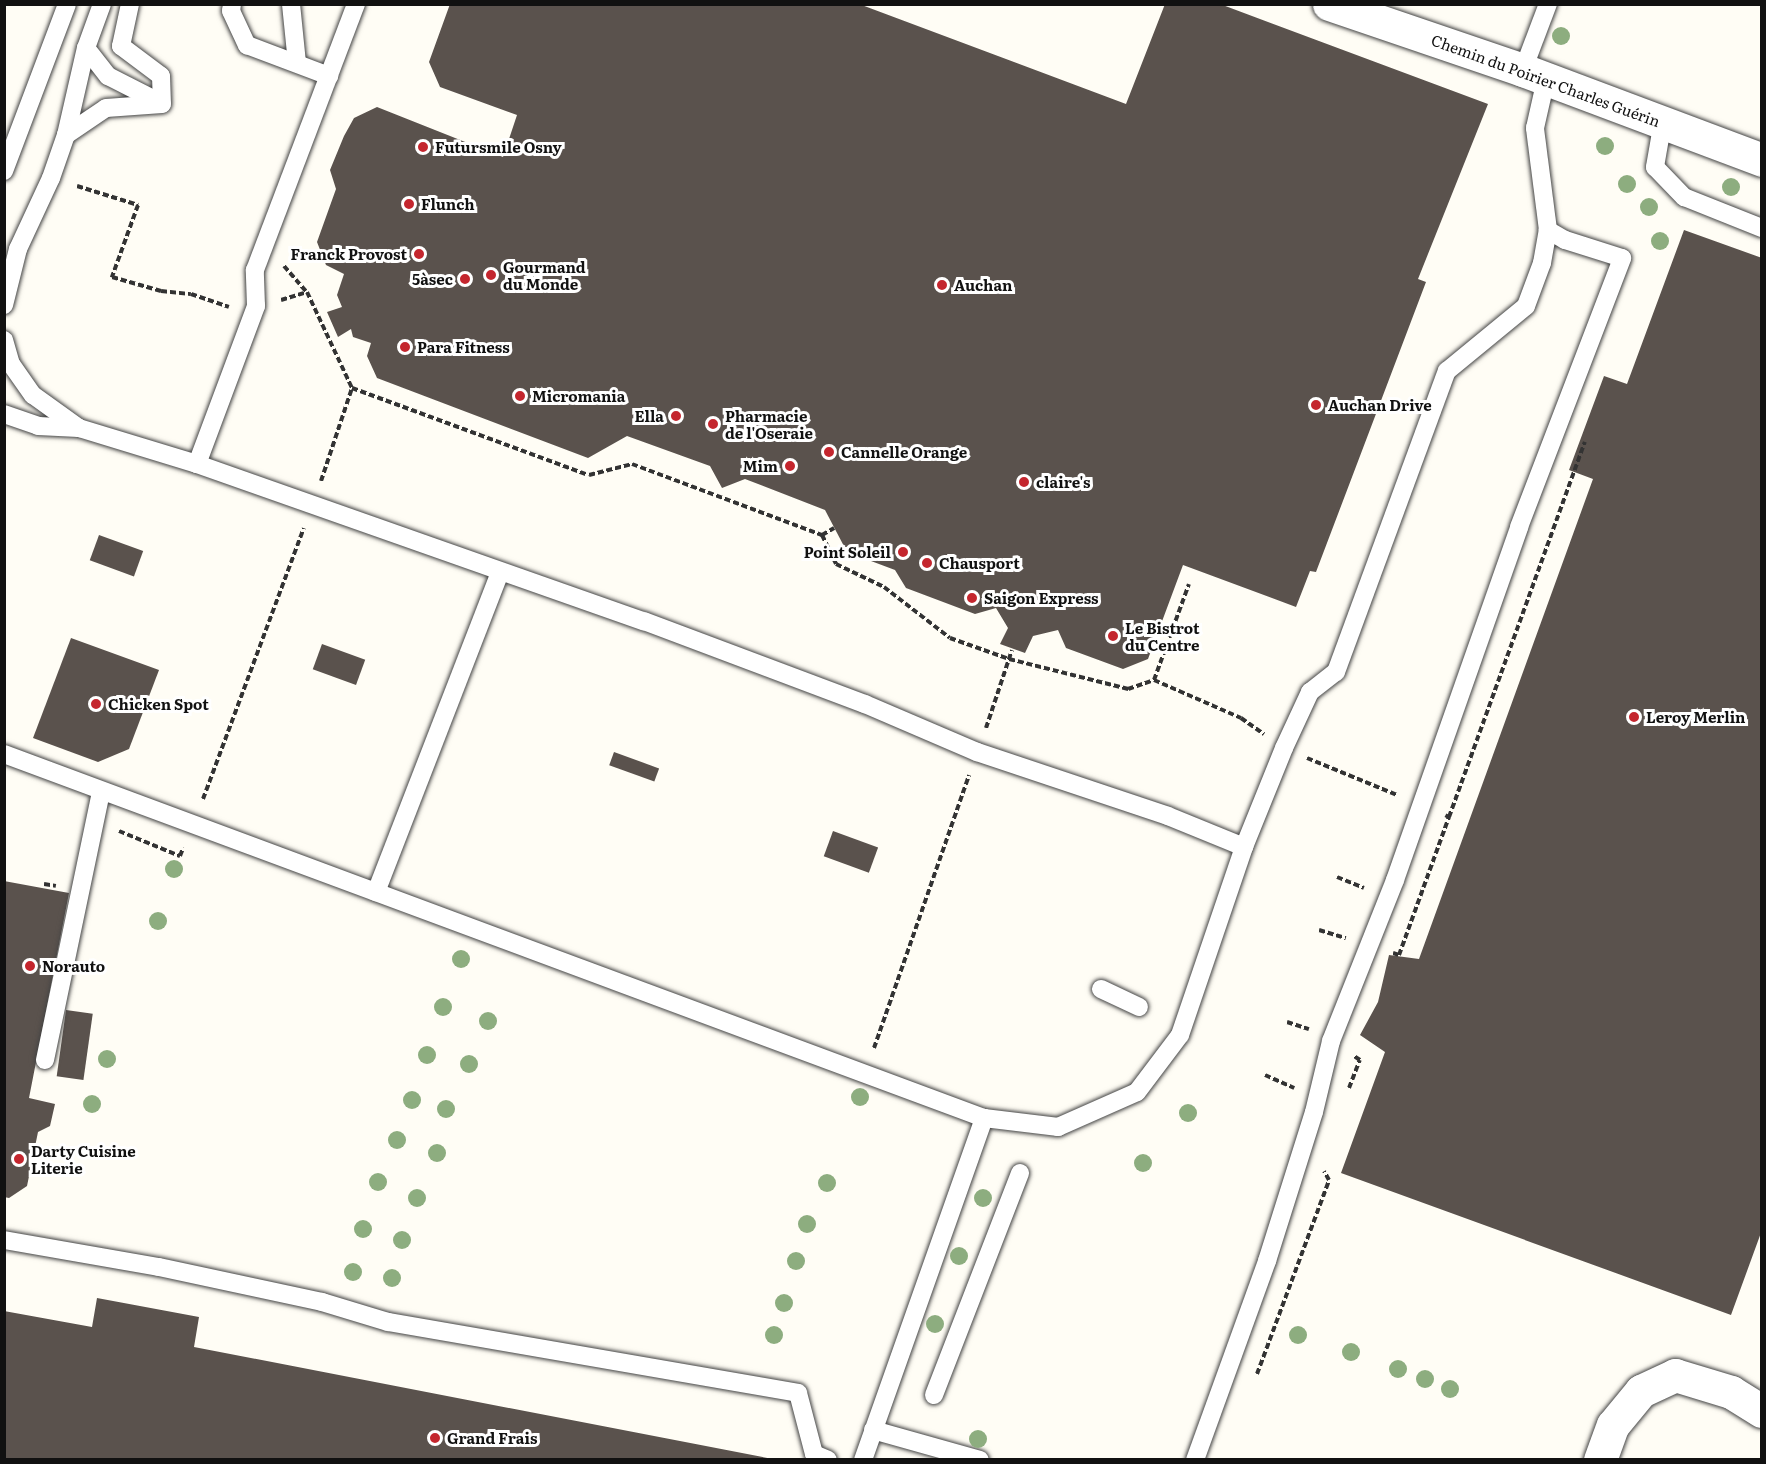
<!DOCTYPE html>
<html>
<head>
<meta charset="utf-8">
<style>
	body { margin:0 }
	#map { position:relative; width:1766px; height:1464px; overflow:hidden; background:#fffdf5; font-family:Literata,serif }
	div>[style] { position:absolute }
	.building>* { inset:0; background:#5a524d; transform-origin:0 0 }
	.path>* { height:4px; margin-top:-2px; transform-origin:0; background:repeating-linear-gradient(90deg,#333 0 6px,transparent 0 9px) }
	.roads { filter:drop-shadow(0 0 2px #444) drop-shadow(0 0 2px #444) }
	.lane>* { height:18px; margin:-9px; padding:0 9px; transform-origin:9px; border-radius:9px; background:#fff }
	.street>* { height:33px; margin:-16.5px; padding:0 16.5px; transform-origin:16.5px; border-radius:16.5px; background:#fff }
	.trees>* { width:18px; height:18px; margin:-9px; border-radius:50%; background:#8dad7f }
	.dots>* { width:16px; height:16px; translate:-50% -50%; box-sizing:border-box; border:3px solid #fff; border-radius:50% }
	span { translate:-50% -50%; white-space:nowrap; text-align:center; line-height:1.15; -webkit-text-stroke:6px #fff; paint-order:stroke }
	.street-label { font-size:15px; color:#111 }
	.poi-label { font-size:15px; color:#111; font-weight:700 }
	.left { translate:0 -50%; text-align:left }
	.right { translate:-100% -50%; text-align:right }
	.frame { position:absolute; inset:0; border:6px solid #111; pointer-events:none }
</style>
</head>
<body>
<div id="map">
	<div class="building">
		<i style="clip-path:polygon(450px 4px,859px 4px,1126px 104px,1165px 4px,1220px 4px,1488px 104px,1418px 279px,1426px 282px,1316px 572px,1310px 571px,1296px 607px,1183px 565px,1148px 659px,1123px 669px,1066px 648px,1058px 630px,1033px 636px,1025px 653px,1000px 644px,1008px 628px,996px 608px,975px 614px,906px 588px,895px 570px,847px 552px,825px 510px,745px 479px,722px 488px,710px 466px,627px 436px,588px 458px,377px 378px,367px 356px,371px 343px,353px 337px,351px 329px,338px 337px,327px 312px,342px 307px,337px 295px,344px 274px,326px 265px,317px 242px,336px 189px,330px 170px,344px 136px,354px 118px,377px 107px,503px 157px,517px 115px,440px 87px,429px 62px)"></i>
		<i style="clip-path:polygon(1684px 230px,1762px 258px,1762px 1230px,1731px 1315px,1341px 1173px,1385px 1052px,1360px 1035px,1378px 1002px,1389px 955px,1419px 959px,1593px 479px,1569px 470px,1604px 376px,1627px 384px)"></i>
		<i style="left:99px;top:535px;width:47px;height:27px;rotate:20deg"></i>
		<i style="clip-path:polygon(71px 638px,159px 670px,129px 749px,98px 762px,33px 738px)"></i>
		<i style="left:322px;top:644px;width:46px;height:27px;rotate:20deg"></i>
		<i style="left:614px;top:752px;width:48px;height:14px;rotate:20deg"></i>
		<i style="left:833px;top:831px;width:48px;height:27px;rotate:20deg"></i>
		<i style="clip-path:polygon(4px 881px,69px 893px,29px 1098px,55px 1104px,50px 1126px,38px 1132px,27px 1186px,9px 1198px,4px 1197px)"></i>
		<i style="left:66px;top:1010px;width:27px;height:67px;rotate:8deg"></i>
		<i style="clip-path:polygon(97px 1298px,199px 1317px,194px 1347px,778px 1460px,4px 1460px,4px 1311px,92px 1327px)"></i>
	</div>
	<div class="path">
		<i style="left:77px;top:186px;width:64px;rotate:17.3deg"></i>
		<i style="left:138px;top:205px;width:77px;rotate:109.9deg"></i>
		<i style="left:112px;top:277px;width:51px;rotate:15.9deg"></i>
		<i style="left:161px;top:291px;width:30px;rotate:6deg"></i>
		<i style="left:191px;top:294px;width:40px;rotate:18.9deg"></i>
		<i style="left:284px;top:266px;width:35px;rotate:49deg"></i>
		<i style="left:281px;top:300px;width:27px;rotate:-17deg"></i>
		<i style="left:307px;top:292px;width:106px;rotate:64.9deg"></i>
		<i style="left:352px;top:388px;width:252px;rotate:20.2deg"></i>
		<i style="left:589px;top:475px;width:44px;rotate:-14.3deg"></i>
		<i style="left:632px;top:464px;width:203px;rotate:20.5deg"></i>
		<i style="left:822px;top:535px;width:32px;rotate:64deg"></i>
		<i style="left:836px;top:564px;width:53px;rotate:25.6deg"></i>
		<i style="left:884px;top:587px;width:83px;rotate:37.7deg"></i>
		<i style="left:950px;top:638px;width:63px;rotate:19.6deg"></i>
		<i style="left:1009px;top:659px;width:123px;rotate:14.1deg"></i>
		<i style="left:1128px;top:689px;width:28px;rotate:-19deg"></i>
		<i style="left:1154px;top:680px;width:95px;rotate:23.6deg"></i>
		<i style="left:1241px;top:718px;width:28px;rotate:35deg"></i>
		<i style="left:321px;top:481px;width:98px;rotate:-71.6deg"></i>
		<i style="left:822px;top:535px;width:14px;rotate:-30deg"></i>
		<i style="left:1154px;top:680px;width:102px;rotate:-70deg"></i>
		<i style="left:986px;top:728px;width:82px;rotate:-71.6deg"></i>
		<i style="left:1307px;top:758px;width:97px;rotate:22.3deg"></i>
		<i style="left:203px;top:799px;width:289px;rotate:-69.6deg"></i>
		<i style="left:1449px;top:817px;width:399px;rotate:-70.1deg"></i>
		<i style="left:119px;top:831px;width:66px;rotate:22.3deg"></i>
		<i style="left:180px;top:856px;width:9px;rotate:-69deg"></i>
		<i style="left:1337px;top:877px;width:29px;rotate:22deg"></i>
		<i style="left:44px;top:884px;width:12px;rotate:9deg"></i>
		<i style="left:1319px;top:930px;width:28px;rotate:17deg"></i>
		<i style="left:1393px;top:953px;width:6px;rotate:18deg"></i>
		<i style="left:1399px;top:955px;width:147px;rotate:-70.1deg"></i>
		<i style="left:1449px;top:817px;width:4px;rotate:-153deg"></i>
		<i style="left:1287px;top:1022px;width:23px;rotate:18deg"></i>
		<i style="left:874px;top:1048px;width:289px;rotate:-70.8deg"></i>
		<i style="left:1265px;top:1075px;width:32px;rotate:24deg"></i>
		<i style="left:1349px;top:1088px;width:30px;rotate:-69deg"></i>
		<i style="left:1360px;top:1060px;width:7px;rotate:-146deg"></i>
		<i style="left:1257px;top:1374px;width:207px;rotate:-69.6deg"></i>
		<i style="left:1329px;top:1180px;width:10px;rotate:-119deg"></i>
	</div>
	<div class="roads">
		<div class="lane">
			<i style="left:130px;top:4px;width:43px;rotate:102.1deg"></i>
			<i style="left:121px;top:46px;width:50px;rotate:36.9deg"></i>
			<i style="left:161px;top:76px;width:28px;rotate:88deg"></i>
			<i style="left:232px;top:4px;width:7px;rotate:98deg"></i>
			<i style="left:231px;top:11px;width:38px;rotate:65deg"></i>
			<i style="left:247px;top:45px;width:88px;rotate:20.7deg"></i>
			<i style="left:291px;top:4px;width:59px;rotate:84.2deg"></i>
			<i style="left:86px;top:48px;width:36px;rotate:52deg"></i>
			<i style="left:108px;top:76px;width:59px;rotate:27deg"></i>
			<i style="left:1523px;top:70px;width:71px;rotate:-69.3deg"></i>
			<i style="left:1663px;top:121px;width:47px;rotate:99.9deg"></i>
			<i style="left:1655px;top:167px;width:42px;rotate:46deg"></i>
			<i style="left:1684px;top:197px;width:84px;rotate:21.7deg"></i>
			<i style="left:66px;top:135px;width:48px;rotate:-34deg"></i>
			<i style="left:106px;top:108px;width:56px;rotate:-4.1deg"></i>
			<i style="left:4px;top:171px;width:178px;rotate:-69.3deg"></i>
			<i style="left:4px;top:305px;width:58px;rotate:-76deg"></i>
			<i style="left:18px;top:249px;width:78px;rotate:-65.1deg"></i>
			<i style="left:51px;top:178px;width:46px;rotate:-70.8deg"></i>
			<i style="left:66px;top:135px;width:89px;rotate:-77.1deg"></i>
			<i style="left:86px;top:48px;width:47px;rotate:-70deg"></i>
			<i style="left:4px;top:340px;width:25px;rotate:74deg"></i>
			<i style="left:11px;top:364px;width:38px;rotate:55deg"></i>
			<i style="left:33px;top:395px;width:57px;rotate:35.7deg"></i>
			<i style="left:79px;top:428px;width:123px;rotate:17deg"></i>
			<i style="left:197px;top:464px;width:474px;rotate:19.4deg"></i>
			<i style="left:644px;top:621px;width:236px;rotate:20.6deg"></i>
			<i style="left:865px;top:704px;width:122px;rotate:23.2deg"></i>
			<i style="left:977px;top:752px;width:201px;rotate:18.5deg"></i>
			<i style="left:1168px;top:816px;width:82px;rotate:22.2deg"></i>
			<i style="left:4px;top:414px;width:36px;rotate:19deg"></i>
			<i style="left:38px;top:426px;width:41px;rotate:2.8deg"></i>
			<i style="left:197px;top:464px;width:169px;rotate:-69.5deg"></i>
			<i style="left:256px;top:306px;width:36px;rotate:-92deg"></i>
			<i style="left:255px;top:270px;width:285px;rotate:-69.2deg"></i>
			<i style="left:4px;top:754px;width:1045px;rotate:20.38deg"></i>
			<i style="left:984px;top:1118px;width:75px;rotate:6.9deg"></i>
			<i style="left:1058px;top:1127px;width:86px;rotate:-23.9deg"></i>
			<i style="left:1137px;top:1092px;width:71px;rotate:-53deg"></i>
			<i style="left:1180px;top:1035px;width:199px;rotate:-71.2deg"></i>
			<i style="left:1244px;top:847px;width:107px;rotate:-68deg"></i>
			<i style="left:1284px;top:748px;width:62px;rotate:-65.1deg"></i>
			<i style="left:1310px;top:692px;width:33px;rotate:-38deg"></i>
			<i style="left:1336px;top:672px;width:321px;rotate:-69.8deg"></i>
			<i style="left:1447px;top:371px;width:102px;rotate:-39.4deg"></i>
			<i style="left:1526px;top:306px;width:46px;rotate:-69.6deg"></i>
			<i style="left:1542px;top:263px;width:34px;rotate:-80deg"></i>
			<i style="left:1548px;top:230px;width:103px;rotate:-97.3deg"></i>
			<i style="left:1535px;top:128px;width:50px;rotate:-77.3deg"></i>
			<i style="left:376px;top:892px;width:343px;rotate:-68.8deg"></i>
			<i style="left:1101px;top:989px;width:42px;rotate:25.3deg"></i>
			<i style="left:45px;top:1060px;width:275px;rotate:-78.2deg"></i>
			<i style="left:4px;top:1240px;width:157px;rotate:9.9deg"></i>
			<i style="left:159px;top:1267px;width:167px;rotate:12.1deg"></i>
			<i style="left:322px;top:1302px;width:69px;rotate:16.9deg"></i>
			<i style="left:388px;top:1322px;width:416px;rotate:9.8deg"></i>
			<i style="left:798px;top:1393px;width:63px;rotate:75.3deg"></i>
			<i style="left:814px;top:1454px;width:15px;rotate:23deg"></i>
			<i style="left:934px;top:1395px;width:238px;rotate:-68.8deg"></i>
			<i style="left:873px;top:1430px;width:111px;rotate:15.7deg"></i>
			<i style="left:863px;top:1460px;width:363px;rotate:-70.5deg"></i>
			<i style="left:1195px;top:1460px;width:212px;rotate:-70.1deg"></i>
			<i style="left:1267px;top:1261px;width:156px;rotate:-72.5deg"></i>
			<i style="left:1314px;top:1112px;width:73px;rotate:-76.5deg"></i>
			<i style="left:1331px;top:1041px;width:173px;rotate:-68.3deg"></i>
			<i style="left:1395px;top:880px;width:374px;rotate:-70.6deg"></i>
			<i style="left:1519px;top:527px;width:288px;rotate:-69deg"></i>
			<i style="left:1622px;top:258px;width:60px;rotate:-162.5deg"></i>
			<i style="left:1565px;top:240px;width:20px;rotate:-150deg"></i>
		</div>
		<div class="street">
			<i style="left:1329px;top:4px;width:205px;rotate:18.8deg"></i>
			<i style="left:1523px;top:70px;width:255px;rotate:20.6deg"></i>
			<i style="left:1600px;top:1460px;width:37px;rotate:-70deg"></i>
			<i style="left:1613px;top:1425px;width:44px;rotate:-50.5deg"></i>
			<i style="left:1641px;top:1391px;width:38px;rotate:-25deg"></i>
			<i style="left:1675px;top:1375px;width:59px;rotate:16.9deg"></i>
			<i style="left:1731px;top:1392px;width:36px;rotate:32deg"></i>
		</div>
	</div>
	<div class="trees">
		<i style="left:1561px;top:36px"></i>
		<i style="left:1605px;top:146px"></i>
		<i style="left:1627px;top:184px"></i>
		<i style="left:1731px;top:187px"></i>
		<i style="left:1649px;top:207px"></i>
		<i style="left:1660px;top:241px"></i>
		<i style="left:174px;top:869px"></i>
		<i style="left:158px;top:921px"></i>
		<i style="left:461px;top:959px"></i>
		<i style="left:443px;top:1007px"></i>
		<i style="left:488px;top:1021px"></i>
		<i style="left:427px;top:1055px"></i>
		<i style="left:107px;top:1059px"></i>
		<i style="left:469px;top:1064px"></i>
		<i style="left:860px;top:1097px"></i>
		<i style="left:412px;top:1100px"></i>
		<i style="left:92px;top:1104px"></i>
		<i style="left:446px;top:1109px"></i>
		<i style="left:1188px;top:1113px"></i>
		<i style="left:397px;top:1140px"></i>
		<i style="left:437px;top:1153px"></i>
		<i style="left:1143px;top:1163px"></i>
		<i style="left:378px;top:1182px"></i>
		<i style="left:827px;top:1183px"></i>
		<i style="left:417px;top:1198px"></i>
		<i style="left:983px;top:1198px"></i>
		<i style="left:807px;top:1224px"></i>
		<i style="left:363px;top:1229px"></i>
		<i style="left:402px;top:1240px"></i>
		<i style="left:959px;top:1256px"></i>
		<i style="left:796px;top:1261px"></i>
		<i style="left:353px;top:1272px"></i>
		<i style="left:392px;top:1278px"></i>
		<i style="left:784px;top:1303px"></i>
		<i style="left:935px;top:1324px"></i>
		<i style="left:774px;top:1335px"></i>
		<i style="left:1298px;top:1335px"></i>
		<i style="left:1351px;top:1352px"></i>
		<i style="left:1398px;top:1369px"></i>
		<i style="left:1425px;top:1379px"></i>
		<i style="left:1450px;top:1389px"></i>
		<i style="left:978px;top:1439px"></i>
	</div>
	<div class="dots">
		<i style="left:423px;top:147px;background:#c4262e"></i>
		<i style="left:409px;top:204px;background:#c4262e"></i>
		<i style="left:419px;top:254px;background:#c4262e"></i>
		<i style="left:491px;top:275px;background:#c4262e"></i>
		<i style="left:465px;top:279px;background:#c4262e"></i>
		<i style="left:942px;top:285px;background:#c4262e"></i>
		<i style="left:405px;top:347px;background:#c4262e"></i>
		<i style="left:520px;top:396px;background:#c4262e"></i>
		<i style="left:1316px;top:405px;background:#c4262e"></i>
		<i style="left:676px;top:416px;background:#c4262e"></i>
		<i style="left:713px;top:424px;background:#c4262e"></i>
		<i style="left:829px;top:452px;background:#c4262e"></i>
		<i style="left:790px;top:466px;background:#c4262e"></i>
		<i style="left:1024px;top:482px;background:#c4262e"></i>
		<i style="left:903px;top:552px;background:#c4262e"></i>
		<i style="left:927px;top:563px;background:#c4262e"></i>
		<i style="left:972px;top:598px;background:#c4262e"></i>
		<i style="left:1113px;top:636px;background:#c4262e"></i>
		<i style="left:96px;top:704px;background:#c4262e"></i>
		<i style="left:1634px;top:717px;background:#c4262e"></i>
		<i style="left:30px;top:966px;background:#c4262e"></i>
		<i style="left:19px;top:1159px;background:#c4262e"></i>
		<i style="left:435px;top:1438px;background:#c4262e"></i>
	</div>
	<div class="street-label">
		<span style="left:1546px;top:80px;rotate:20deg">Chemin du Poirier Charles Guérin</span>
	</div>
	<div class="poi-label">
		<span class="left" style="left:435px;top:147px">Futursmile Osny</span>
		<span class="left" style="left:421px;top:204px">Flunch</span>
		<span class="right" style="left:407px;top:254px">Franck Provost</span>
		<span class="left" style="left:503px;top:275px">Gourmand<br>du Monde</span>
		<span class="right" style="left:453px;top:279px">5àsec</span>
		<span class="left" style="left:954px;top:285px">Auchan</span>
		<span class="left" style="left:417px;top:347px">Para Fitness</span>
		<span class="left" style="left:532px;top:396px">Micromania</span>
		<span class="left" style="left:1328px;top:405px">Auchan Drive</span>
		<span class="left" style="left:725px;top:424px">Pharmacie<br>de l'Oseraie</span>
		<span class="right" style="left:664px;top:416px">Ella</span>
		<span class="left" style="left:841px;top:452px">Cannelle Orange</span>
		<span class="right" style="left:778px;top:466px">Mim</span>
		<span class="left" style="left:1036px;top:482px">claire's</span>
		<span class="right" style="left:891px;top:552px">Point Soleil</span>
		<span class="left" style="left:939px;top:563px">Chausport</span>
		<span class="left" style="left:984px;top:598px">Saigon Express</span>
		<span class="left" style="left:1125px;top:636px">Le Bistrot<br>du Centre</span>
		<span class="left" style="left:108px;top:704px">Chicken Spot</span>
		<span class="left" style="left:1646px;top:717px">Leroy Merlin</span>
		<span class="left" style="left:42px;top:966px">Norauto</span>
		<span class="left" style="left:31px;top:1159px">Darty Cuisine<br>Literie</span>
		<span class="left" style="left:447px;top:1438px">Grand Frais</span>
	</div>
	<div class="frame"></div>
</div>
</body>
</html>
